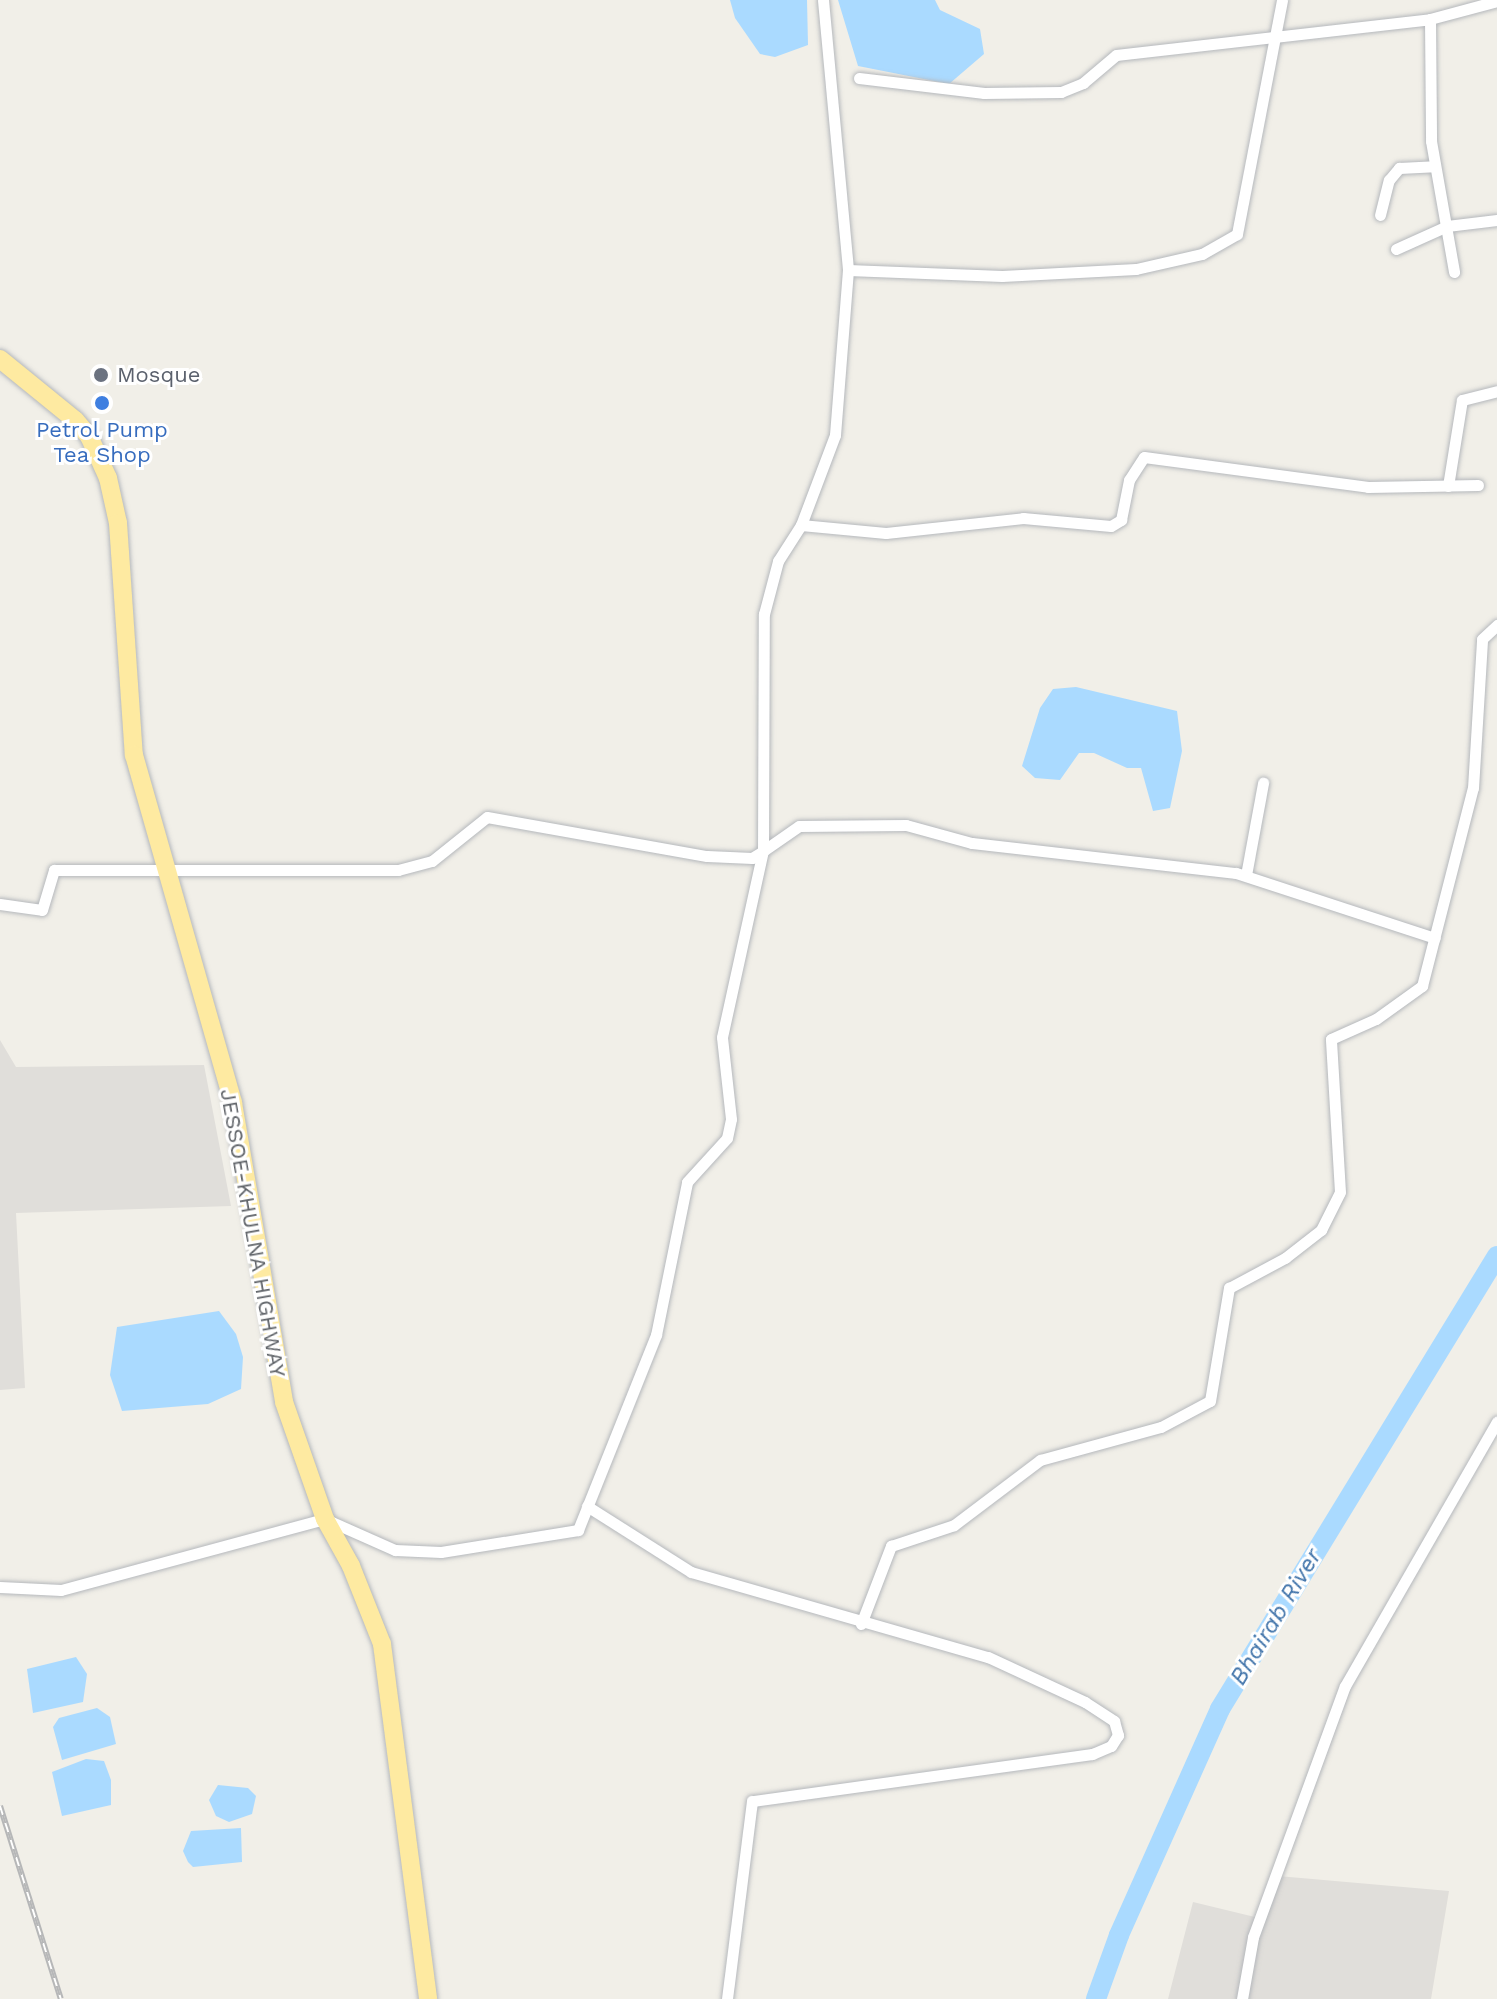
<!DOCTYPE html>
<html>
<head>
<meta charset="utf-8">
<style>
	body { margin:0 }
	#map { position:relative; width:1497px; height:1999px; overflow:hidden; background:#f1efe8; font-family:"Work Sans",sans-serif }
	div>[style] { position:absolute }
	.industrial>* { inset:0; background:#e0deda }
	.water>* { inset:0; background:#aadaff }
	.river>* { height:20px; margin:-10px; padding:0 10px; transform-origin:10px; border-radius:10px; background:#aadaff }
	.roads { filter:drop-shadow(0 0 2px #b5b8bc) drop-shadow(0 0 2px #b5b8bc) }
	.minor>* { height:11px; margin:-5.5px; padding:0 5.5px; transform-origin:5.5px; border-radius:5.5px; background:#fff }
	.trunk>* { height:18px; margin:-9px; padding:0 9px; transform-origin:9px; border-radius:9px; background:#feeaa1 }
	.rail>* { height:6px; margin-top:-3px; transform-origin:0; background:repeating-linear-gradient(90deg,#fff 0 9px,#b6b7b8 0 18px); box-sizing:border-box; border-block:2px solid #b6b7b8 }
	.dots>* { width:22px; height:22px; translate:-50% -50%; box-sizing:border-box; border:4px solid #fff; border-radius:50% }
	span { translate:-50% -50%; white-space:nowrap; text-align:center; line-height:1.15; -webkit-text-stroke:6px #fff; paint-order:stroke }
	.worship-label { font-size:22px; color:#5b616d }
	.left { translate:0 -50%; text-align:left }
	.shop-label { font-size:22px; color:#366cbe }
	.street-label { font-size:22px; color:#5f6368 }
	.water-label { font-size:24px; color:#4174aa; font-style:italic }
</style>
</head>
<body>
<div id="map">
	<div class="industrial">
		<i style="clip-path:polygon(0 1040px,16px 1067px,204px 1065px,231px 1206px,16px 1213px,25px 1388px,0 1390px)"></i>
		<i style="clip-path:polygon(1278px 1876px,1449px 1891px,1431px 1999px,1168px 1999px,1193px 1902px,1259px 1918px)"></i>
	</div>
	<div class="water">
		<i style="clip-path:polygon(730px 0,807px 0,808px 45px,775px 57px,760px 54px,735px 18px)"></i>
		<i style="clip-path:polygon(838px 0,935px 0,940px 10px,980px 29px,984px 54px,949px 84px,858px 66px)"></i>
		<i style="clip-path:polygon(1076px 687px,1177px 711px,1182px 751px,1170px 808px,1153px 811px,1141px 768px,1127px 768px,1094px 753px,1079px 753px,1060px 780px,1035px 778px,1022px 766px,1040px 708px,1053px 689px)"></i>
		<i style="clip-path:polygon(219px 1311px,236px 1334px,243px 1357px,241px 1389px,208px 1404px,122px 1411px,110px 1375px,117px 1327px)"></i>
		<i style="clip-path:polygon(76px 1657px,87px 1674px,83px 1702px,33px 1713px,27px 1669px)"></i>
		<i style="clip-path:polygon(97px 1708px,110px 1717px,116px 1744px,62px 1760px,53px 1727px,59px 1718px)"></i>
		<i style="clip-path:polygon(86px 1759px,104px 1761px,111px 1780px,111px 1805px,62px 1816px,52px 1772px)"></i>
		<i style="clip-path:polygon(218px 1785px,248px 1788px,256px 1796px,252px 1814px,229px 1822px,216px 1816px,209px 1800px)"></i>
		<i style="clip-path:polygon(241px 1828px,242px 1862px,193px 1867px,188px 1862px,183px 1851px,191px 1831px)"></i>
	</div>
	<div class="river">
		<i style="left:1096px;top:1999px;width:68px;rotate:-70.2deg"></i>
		<i style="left:1119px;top:1935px;width:248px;rotate:-65.9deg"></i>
		<i style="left:1220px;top:1709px;width:531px;rotate:-58.56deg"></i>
	</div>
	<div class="roads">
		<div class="minor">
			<i style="left:823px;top:0;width:271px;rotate:84.7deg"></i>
			<i style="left:1430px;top:19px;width:122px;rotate:89.5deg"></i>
			<i style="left:1431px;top:141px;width:133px;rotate:80deg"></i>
			<i style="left:859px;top:78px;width:126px;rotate:6.8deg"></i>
			<i style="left:984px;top:93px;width:77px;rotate:-0.7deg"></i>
			<i style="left:1061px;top:92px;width:24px;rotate:-22deg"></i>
			<i style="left:1083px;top:83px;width:43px;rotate:-40.3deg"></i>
			<i style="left:1116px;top:55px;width:316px;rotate:-6.5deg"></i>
			<i style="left:1430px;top:19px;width:69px;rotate:-15deg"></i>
			<i style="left:1380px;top:215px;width:36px;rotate:-76deg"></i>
			<i style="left:1389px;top:180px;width:16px;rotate:-50deg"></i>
			<i style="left:1399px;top:168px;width:35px;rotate:-3deg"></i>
			<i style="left:1396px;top:249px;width:56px;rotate:-24.3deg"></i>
			<i style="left:1447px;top:226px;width:50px;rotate:-6.8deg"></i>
			<i style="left:1448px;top:486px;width:87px;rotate:-80.8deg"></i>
			<i style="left:1462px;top:400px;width:36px;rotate:-14deg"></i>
			<i style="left:801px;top:525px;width:85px;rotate:5.4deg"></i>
			<i style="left:886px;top:533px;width:138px;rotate:-6.2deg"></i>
			<i style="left:1023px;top:518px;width:88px;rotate:5.2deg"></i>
			<i style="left:1111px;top:526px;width:12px;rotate:-31deg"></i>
			<i style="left:1121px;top:520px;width:41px;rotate:-78.7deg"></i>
			<i style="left:1129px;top:480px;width:27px;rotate:-57deg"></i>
			<i style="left:1144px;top:457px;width:226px;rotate:7.6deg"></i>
			<i style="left:1368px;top:487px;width:110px;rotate:-1deg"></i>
			<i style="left:1246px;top:875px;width:94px;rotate:-79.5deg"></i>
			<i style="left:0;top:904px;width:42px;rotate:8.1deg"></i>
			<i style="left:42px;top:910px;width:42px;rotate:-73.3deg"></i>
			<i style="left:54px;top:870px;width:344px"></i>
			<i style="left:398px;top:870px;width:35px;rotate:-15deg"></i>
			<i style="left:432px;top:861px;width:70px;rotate:-38.7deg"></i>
			<i style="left:487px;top:817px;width:223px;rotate:10.1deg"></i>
			<i style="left:707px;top:856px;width:45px;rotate:2.5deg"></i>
			<i style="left:752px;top:858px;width:13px;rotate:-32deg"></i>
			<i style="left:763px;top:851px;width:237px;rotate:-89.8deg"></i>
			<i style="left:764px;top:614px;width:55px;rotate:-75.2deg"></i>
			<i style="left:778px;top:561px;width:43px;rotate:-57.4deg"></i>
			<i style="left:801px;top:525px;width:96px;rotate:-69.3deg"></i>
			<i style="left:835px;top:435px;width:166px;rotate:-85.5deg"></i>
			<i style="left:848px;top:270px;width:154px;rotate:2.2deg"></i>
			<i style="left:1002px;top:276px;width:134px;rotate:-3deg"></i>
			<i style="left:1136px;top:269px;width:68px;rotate:-12.8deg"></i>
			<i style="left:1202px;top:254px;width:40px;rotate:-29.7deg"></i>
			<i style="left:1237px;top:234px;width:238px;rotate:-79.1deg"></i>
			<i style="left:587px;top:1506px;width:123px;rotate:32.4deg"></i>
			<i style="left:691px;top:1572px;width:309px;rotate:16deg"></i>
			<i style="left:988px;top:1657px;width:107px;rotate:24.9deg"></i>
			<i style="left:1085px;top:1702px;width:35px;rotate:33deg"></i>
			<i style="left:1114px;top:1721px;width:15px;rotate:74deg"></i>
			<i style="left:1118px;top:1735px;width:13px;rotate:122deg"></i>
			<i style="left:1111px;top:1746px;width:21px;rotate:157deg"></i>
			<i style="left:1092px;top:1754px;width:343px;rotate:172.1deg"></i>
			<i style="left:752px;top:1801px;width:200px;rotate:97.2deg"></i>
			<i style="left:0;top:1587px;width:61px;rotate:2.8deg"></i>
			<i style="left:61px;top:1590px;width:273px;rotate:-15.1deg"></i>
			<i style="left:325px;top:1519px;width:77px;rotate:23.9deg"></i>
			<i style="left:395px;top:1550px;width:46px;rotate:2.5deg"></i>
			<i style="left:441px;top:1552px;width:139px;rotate:-9.1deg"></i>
			<i style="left:578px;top:1530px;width:210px;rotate:-68.2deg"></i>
			<i style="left:656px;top:1335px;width:156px;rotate:-78.5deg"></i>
			<i style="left:687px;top:1182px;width:59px;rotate:-47.7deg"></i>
			<i style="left:727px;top:1138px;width:19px;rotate:-78deg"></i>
			<i style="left:731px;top:1119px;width:82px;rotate:-96.3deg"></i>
			<i style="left:722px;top:1037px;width:190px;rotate:-77.6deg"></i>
			<i style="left:763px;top:851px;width:44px;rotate:-34.8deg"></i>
			<i style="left:799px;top:826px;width:107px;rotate:-0.5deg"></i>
			<i style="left:906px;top:825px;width:68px;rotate:15.3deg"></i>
			<i style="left:972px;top:843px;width:266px;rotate:6.5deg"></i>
			<i style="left:1236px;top:873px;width:209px;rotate:18.1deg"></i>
			<i style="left:861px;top:1624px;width:84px;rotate:-69deg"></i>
			<i style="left:891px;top:1546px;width:66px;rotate:-18.4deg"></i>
			<i style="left:954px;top:1525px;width:108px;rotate:-37.1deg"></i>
			<i style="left:1040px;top:1460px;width:125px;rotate:-15.3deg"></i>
			<i style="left:1161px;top:1427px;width:55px;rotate:-28deg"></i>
			<i style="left:1210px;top:1401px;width:115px;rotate:-80.5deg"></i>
			<i style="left:1229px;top:1288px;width:64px;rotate:-28.2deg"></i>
			<i style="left:1285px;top:1258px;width:46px;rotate:-37.9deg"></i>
			<i style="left:1321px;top:1230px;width:42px;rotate:-63.4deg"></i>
			<i style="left:1340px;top:1192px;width:153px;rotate:-93.4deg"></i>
			<i style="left:1331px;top:1039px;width:49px;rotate:-24deg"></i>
			<i style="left:1376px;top:1019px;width:57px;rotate:-35.7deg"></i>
			<i style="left:1422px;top:986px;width:204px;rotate:-75.6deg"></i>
			<i style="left:1473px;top:788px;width:149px;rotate:-86.5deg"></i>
			<i style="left:1482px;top:639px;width:21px;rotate:-43deg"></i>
			<i style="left:1242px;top:1999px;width:63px;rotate:-79.9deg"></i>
			<i style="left:1253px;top:1937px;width:267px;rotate:-69.9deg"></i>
			<i style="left:1345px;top:1686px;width:305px;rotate:-60.1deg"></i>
		</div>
		<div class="trunk">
			<i style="left:0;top:359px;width:97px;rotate:39.1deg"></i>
			<i style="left:75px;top:420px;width:21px;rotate:49deg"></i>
			<i style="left:89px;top:436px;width:46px;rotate:65.7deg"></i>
			<i style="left:108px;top:478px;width:46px;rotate:77.5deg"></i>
			<i style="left:118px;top:523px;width:233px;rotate:86.1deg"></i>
			<i style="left:134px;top:755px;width:362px;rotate:74.1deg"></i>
			<i style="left:233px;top:1103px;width:303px;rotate:80.3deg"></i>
			<i style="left:284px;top:1402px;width:124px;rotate:70.7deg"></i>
			<i style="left:325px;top:1519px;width:54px;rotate:61deg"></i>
			<i style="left:351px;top:1566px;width:84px;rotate:68.3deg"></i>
			<i style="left:382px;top:1644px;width:358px;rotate:82.6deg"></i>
		</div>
	</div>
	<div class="rail">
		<i style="left:0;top:1806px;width:202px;rotate:72.5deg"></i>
	</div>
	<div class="dots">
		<i style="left:101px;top:375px;background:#6b7280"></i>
		<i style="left:102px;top:403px;background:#3f7fe0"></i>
	</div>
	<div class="worship-label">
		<span class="left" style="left:117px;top:375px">Mosque</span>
	</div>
	<div class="shop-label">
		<span style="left:102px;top:442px">Petrol Pump<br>Tea Shop</span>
	</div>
	<div class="street-label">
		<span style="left:253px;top:1233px;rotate:80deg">JESSOE-KHULNA HIGHWAY</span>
	</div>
	<div class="water-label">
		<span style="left:1276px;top:1617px;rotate:-59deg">Bhairab River</span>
	</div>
</div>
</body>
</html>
